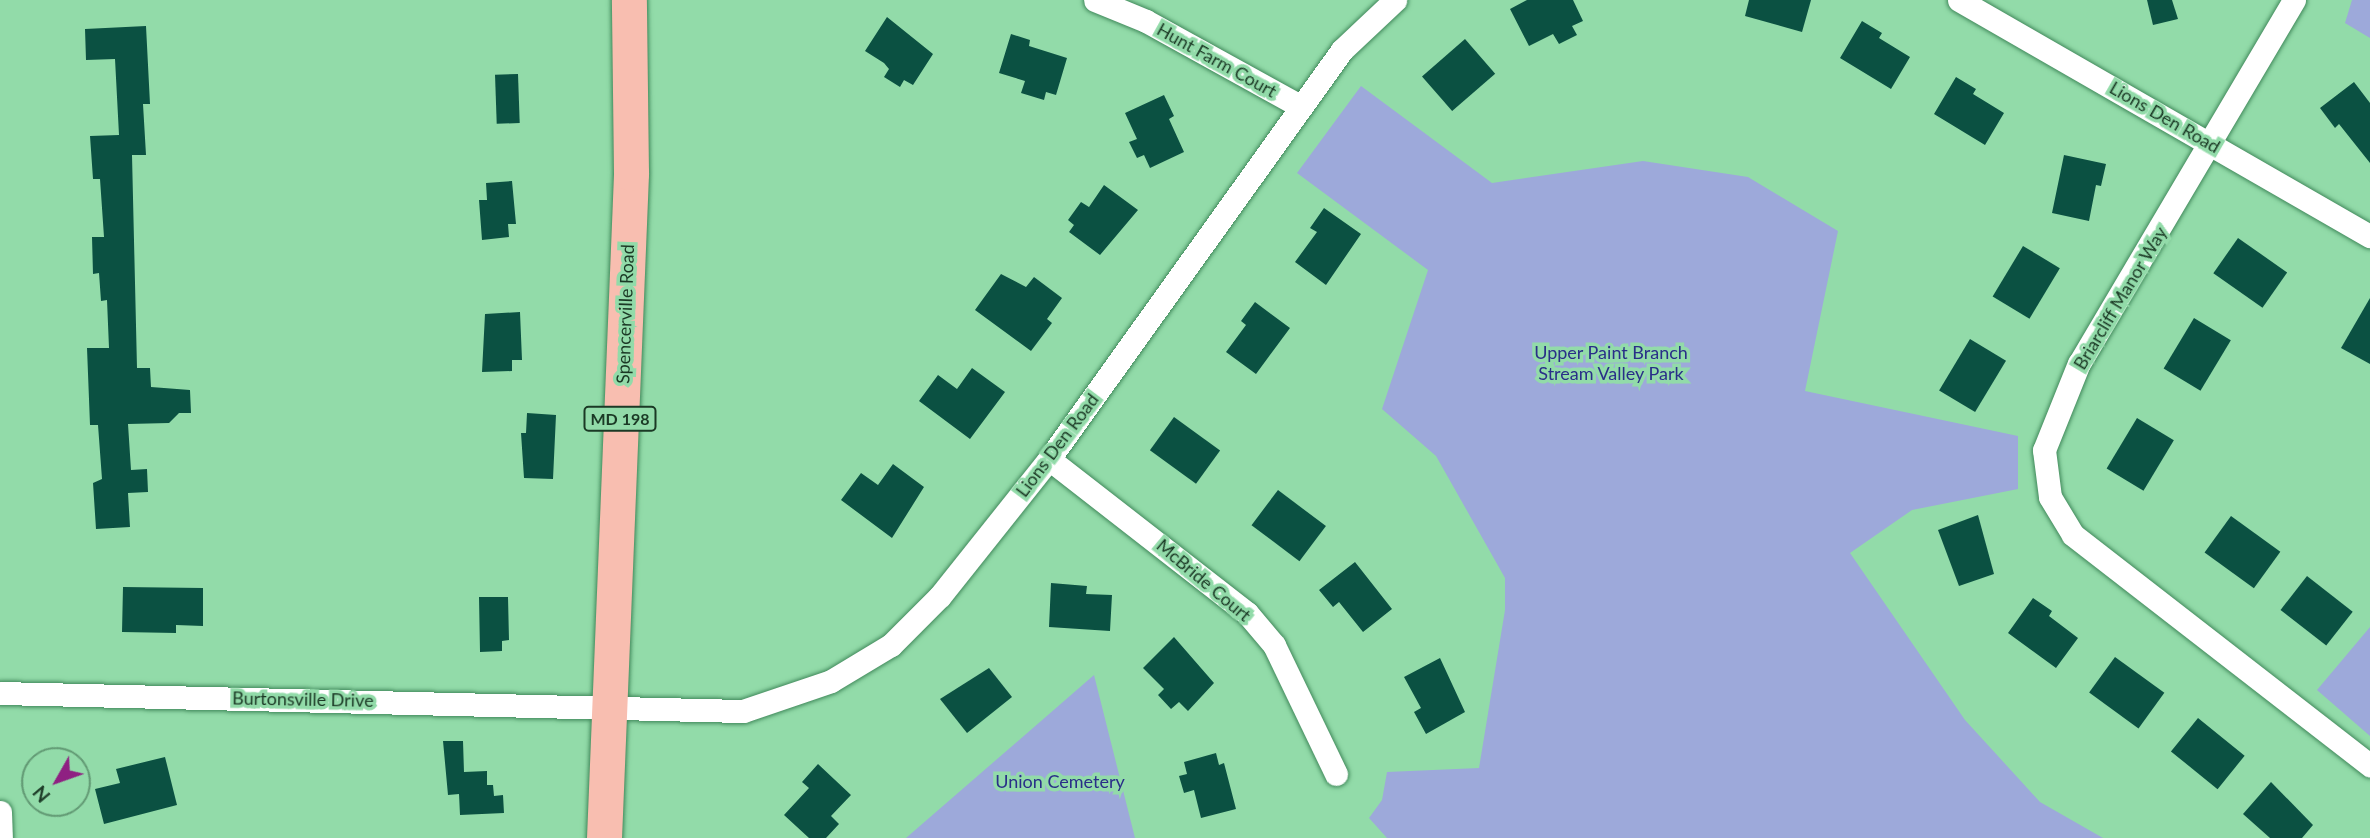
<!DOCTYPE html>
<html>
<head>
<meta charset="utf-8">
<style>
	body { margin:0 }
	#map { position:relative; width:2370px; height:838px; overflow:hidden; background:#92dba9; font-family:Lato,sans-serif }
	div>[style] { position:absolute }
	.green>* { inset:0; background:#9da9da }
	.building>* { inset:0; background:#0b5142; transform-origin:0 0 }
	.roads { filter:drop-shadow(0 0 2px #41895b) drop-shadow(0 0 2px #41895b) }
	.street>* { height:23px; margin:-11.5px; padding:0 11.5px; transform-origin:11.5px; border-radius:11.5px; background:#fff }
	.primary>* { height:35px; margin:-17.5px; padding:0 17.5px; transform-origin:17.5px; border-radius:17.5px; background:#f8beb0 }
	span { translate:-50% -50%; white-space:nowrap; text-align:center; line-height:1.15; -webkit-text-stroke:7px #92dba9; paint-order:stroke }
	.shield-label span { padding:2px 5px; background:#92dba9; border:2px solid; border-radius:5px; -webkit-text-stroke-width:0 }
	.shield-label { font-size:16px; color:#1b3925; font-weight:700 }
	.street-label { font-size:18px; color:#1b3925 }
	.park-label { font-size:18px; color:#292e88 }
	.north { position:absolute; left:21px; top:747px; width:70px; height:70px; box-sizing:border-box; background:#92dba9; border:2px solid #629a74; border-radius:50%; rotate:230deg; font-size:19px; font-weight:700; line-height:28px; text-align:center; color:#1b3925 }
	.north::after { content:''; display:block; margin:auto; width:24px; height:32px; background:#8f2082; clip-path:polygon(50% 0,100% 100%,50% 72%,0 100%) }
</style>
</head>
<body>
<div id="map">
	<div class="green">
		<i style="clip-path:polygon(2352px 0,2370px 0,2370px 38px,2345px 23px)"></i>
		<i style="clip-path:polygon(1361px 86px,1492px 183px,1643px 161px,1748px 177px,1838px 231px,1805px 391px,2018px 436px,2018px 489px,1912px 510px,1850px 553px,1965px 720px,2040px 802px,2103px 838px,1387px 838px,1369px 818px,1382px 800px,1387px 772px,1479px 768px,1505px 610px,1505px 578px,1436px 456px,1382px 409px,1428px 270px,1297px 173px)"></i>
		<i style="clip-path:polygon(2370px 627px,2370px 736px,2317px 690px)"></i>
		<i style="clip-path:polygon(1094px 675px,1135px 838px,906px 838px)"></i>
	</div>
	<div class="building">
		<i style="clip-path:polygon(1527px 0,1573px 0,1583px 21px,1572px 26px,1577px 35px,1559px 44px,1553px 34px,1529px 46px,1510px 9px)"></i>
		<i style="clip-path:polygon(1749px 0,1811px 0,1802px 32px,1745px 16px)"></i>
		<i style="clip-path:polygon(2147px 0,2172px 0,2178px 19px,2153px 25px)"></i>
		<i style="clip-path:polygon(887px 17px,933px 54px,913px 85px,904px 80px,900px 87px,884px 77px,889px 69px,884px 63px,865px 51px)"></i>
		<i style="clip-path:polygon(1862px 21px,1882px 33px,1879px 38px,1910px 57px,1891px 89px,1840px 58px)"></i>
		<i style="clip-path:polygon(146px 26px,150px 104px,143px 104px,146px 155px,132px 155px,137px 368px,150px 368px,151px 387px,190px 390px,191px 413px,179px 413px,169px 423px,128px 424px,131px 470px,147px 469px,148px 492px,128px 493px,130px 527px,96px 529px,93px 483px,102px 479px,98px 425px,90px 425px,87px 348px,109px 348px,107px 300px,101px 301px,99px 273px,93px 274px,92px 237px,104px 237px,100px 179px,93px 179px,90px 136px,119px 135px,115px 59px,86px 60px,85px 29px)"></i>
		<i style="clip-path:polygon(1011px 34px,1030px 40px,1029px 46px,1067px 58px,1056px 95px,1046px 92px,1044px 100px,1021px 93px,1025px 81px,999px 73px)"></i>
		<i style="left:1465px;top:39px;width:46px;height:57px;rotate:49deg"></i>
		<i style="left:518px;top:74px;width:49px;height:23px;rotate:88deg"></i>
		<i style="clip-path:polygon(1956px 77px,1976px 89px,1973px 94px,2004px 113px,1985px 145px,1934px 114px)"></i>
		<i style="clip-path:polygon(2354px 82px,2370px 103px,2370px 163px,2339px 124px,2335px 128px,2320px 108px)"></i>
		<i style="clip-path:polygon(1164px 95px,1174px 116px,1169px 119px,1184px 152px,1150px 168px,1144px 155px,1137px 158px,1129px 142px,1137px 139px,1125px 113px)"></i>
		<i style="clip-path:polygon(2064px 155px,2106px 164px,2101px 186px,2096px 185px,2089px 221px,2052px 213px)"></i>
		<i style="clip-path:polygon(512px 181px,516px 224px,508px 224px,509px 237px,482px 240px,479px 200px,487px 200px,486px 183px)"></i>
		<i style="clip-path:polygon(1104px 185px,1138px 210px,1100px 255px,1069px 232px,1074px 225px,1068px 220px,1081px 202px,1089px 207px)"></i>
		<i style="clip-path:polygon(1324px 208px,1361px 234px,1326px 285px,1295px 262px,1317px 232px,1310px 228px)"></i>
		<i style="left:2238px;top:238px;width:60px;height:43px;rotate:35deg"></i>
		<i style="left:2023px;top:246px;width:43px;height:59px;rotate:31deg"></i>
		<i style="clip-path:polygon(1001px 274px,1026px 287px,1034px 277px,1062px 298px,1047px 319px,1052px 323px,1031px 351px,975px 310px)"></i>
		<i style="clip-path:polygon(2370px 298px,2370px 364px,2341px 348px)"></i>
		<i style="clip-path:polygon(1255px 302px,1290px 328px,1256px 374px,1226px 352px,1246px 325px,1241px 321px)"></i>
		<i style="clip-path:polygon(520px 312px,522px 360px,512px 360px,512px 371px,482px 372px,485px 314px)"></i>
		<i style="left:2194px;top:318px;width:43px;height:59px;rotate:31deg"></i>
		<i style="left:1970px;top:339px;width:42px;height:60px;rotate:31deg"></i>
		<i style="clip-path:polygon(972px 368px,1005px 392px,970px 439px,919px 401px,938px 375px,957px 389px)"></i>
		<i style="clip-path:polygon(527px 413px,556px 415px,553px 479px,524px 478px,521px 433px,526px 433px)"></i>
		<i style="left:1174px;top:417px;width:57px;height:41px;rotate:36deg"></i>
		<i style="left:2137px;top:418px;width:43px;height:59px;rotate:31deg"></i>
		<i style="clip-path:polygon(893px 464px,924px 487px,892px 538px,841px 500px,861px 473px,878px 485px)"></i>
		<i style="left:1278px;top:490px;width:60px;height:44px;rotate:37deg"></i>
		<i style="clip-path:polygon(1978px 515px,1994px 574px,1959px 586px,1938px 530px)"></i>
		<i style="left:2231px;top:516px;width:61px;height:45px;rotate:36deg"></i>
		<i style="clip-path:polygon(1355px 562px,1392px 609px,1363px 632px,1339px 602px,1333px 607px,1319px 590px)"></i>
		<i style="left:2307px;top:576px;width:58px;height:43px;rotate:38deg"></i>
		<i style="clip-path:polygon(1051px 583px,1087px 586px,1086px 594px,1112px 595px,1110px 631px,1049px 627px)"></i>
		<i style="clip-path:polygon(123px 587px,203px 588px,203px 626px,176px 625px,176px 633px,122px 632px)"></i>
		<i style="clip-path:polygon(479px 597px,508px 597px,509px 640px,502px 641px,502px 651px,480px 652px)"></i>
		<i style="clip-path:polygon(2033px 598px,2052px 611px,2049px 616px,2078px 638px,2056px 668px,2008px 633px)"></i>
		<i style="clip-path:polygon(1174px 637px,1214px 683px,1188px 711px,1179px 702px,1171px 709px,1158px 695px,1164px 689px,1143px 668px)"></i>
		<i style="left:2115px;top:657px;width:61px;height:44px;rotate:36deg"></i>
		<i style="clip-path:polygon(1440px 658px,1465px 712px,1426px 734px,1414px 712px,1421px 708px,1404px 677px)"></i>
		<i style="clip-path:polygon(989px 668px,1012px 697px,967px 733px,940px 699px)"></i>
		<i style="left:2198px;top:718px;width:60px;height:43px;rotate:39deg"></i>
		<i style="clip-path:polygon(443px 741px,463px 741px,464px 772px,487px 771px,487px 785px,493px 785px,494px 796px,503px 795px,504px 813px,460px 815px,459px 794px,448px 795px)"></i>
		<i style="clip-path:polygon(1216px 753px,1219px 765px,1224px 763px,1236px 809px,1201px 818px,1194px 790px,1184px 793px,1179px 776px,1187px 774px,1184px 762px)"></i>
		<i style="clip-path:polygon(165px 757px,177px 805px,104px 824px,95px 789px,120px 783px,116px 769px)"></i>
		<i style="clip-path:polygon(818px 764px,851px 795px,831px 816px,839px 824px,826px 838px,809px 838px,784px 815px,809px 788px,802px 782px)"></i>
		<i style="clip-path:polygon(2271px 782px,2313px 825px,2302px 838px,2270px 838px,2243px 814px)"></i>
	</div>
	<div class="roads">
		<div class="street">
			<i style="left:1095px;top:0;width:55px;rotate:22.4deg"></i>
			<i style="left:1146px;top:21px;width:176px;rotate:28.9deg"></i>
			<i style="left:1959px;top:0;width:474px;rotate:29.9deg"></i>
			<i style="left:2294px;top:0;width:422px;rotate:120.6deg"></i>
			<i style="left:2079px;top:363px;width:94px;rotate:111.9deg"></i>
			<i style="left:2044px;top:450px;width:47px;rotate:82.7deg"></i>
			<i style="left:2050px;top:497px;width:44px;rotate:58.8deg"></i>
			<i style="left:2073px;top:535px;width:376px;rotate:37.8deg"></i>
			<i style="left:1049px;top:459px;width:251px;rotate:37.9deg"></i>
			<i style="left:1247px;top:613px;width:42px;rotate:49.8deg"></i>
			<i style="left:1274px;top:645px;width:143px;rotate:64.3deg"></i>
			<i style="left:0;top:693px;width:743px;rotate:1.39deg"></i>
			<i style="left:743px;top:711px;width:93px;rotate:-18.8deg"></i>
			<i style="left:831px;top:681px;width:70px;rotate:-31deg"></i>
			<i style="left:891px;top:645px;width:69px;rotate:-45deg"></i>
			<i style="left:940px;top:596px;width:175px;rotate:-51.5deg"></i>
			<i style="left:1049px;top:459px;width:503px;rotate:-54.38deg"></i>
			<i style="left:1342px;top:50px;width:73px;rotate:-43.3deg"></i>
			<i style="left:0;top:812px;width:26px;rotate:88deg"></i>
		</div>
		<div class="primary">
			<i style="left:604px;top:838px;width:666px;rotate:-87.67deg"></i>
			<i style="left:631px;top:173px;width:173px;rotate:-90.7deg"></i>
		</div>
	</div>
	<div class="shield-label">
		<span style="left:620px;top:419px">MD 198</span>
	</div>
	<div class="street-label">
		<span style="left:1217px;top:60px;rotate:29deg">Hunt Farm Court</span>
		<span style="left:2165px;top:117px;rotate:30deg">Lions Den Road</span>
		<span style="left:2120px;top:298px;rotate:-59deg">Briarcliff Manor Way</span>
		<span style="left:625px;top:314px;rotate:-88deg">Spencerville Road</span>
		<span style="left:1057px;top:445px;rotate:-53deg">Lions Den Road</span>
		<span style="left:1204px;top:580px;rotate:40deg">McBride Court</span>
		<span style="left:303px;top:699px;rotate:1deg">Burtonsville Drive</span>
	</div>
	<div class="park-label">
		<span style="left:1611px;top:363px">Upper Paint Branch<br>Stream Valley Park</span>
		<span style="left:1060px;top:781px">Union Cemetery</span>
	</div>
	<div class="north">N</div>
</div>
</body>
</html>
